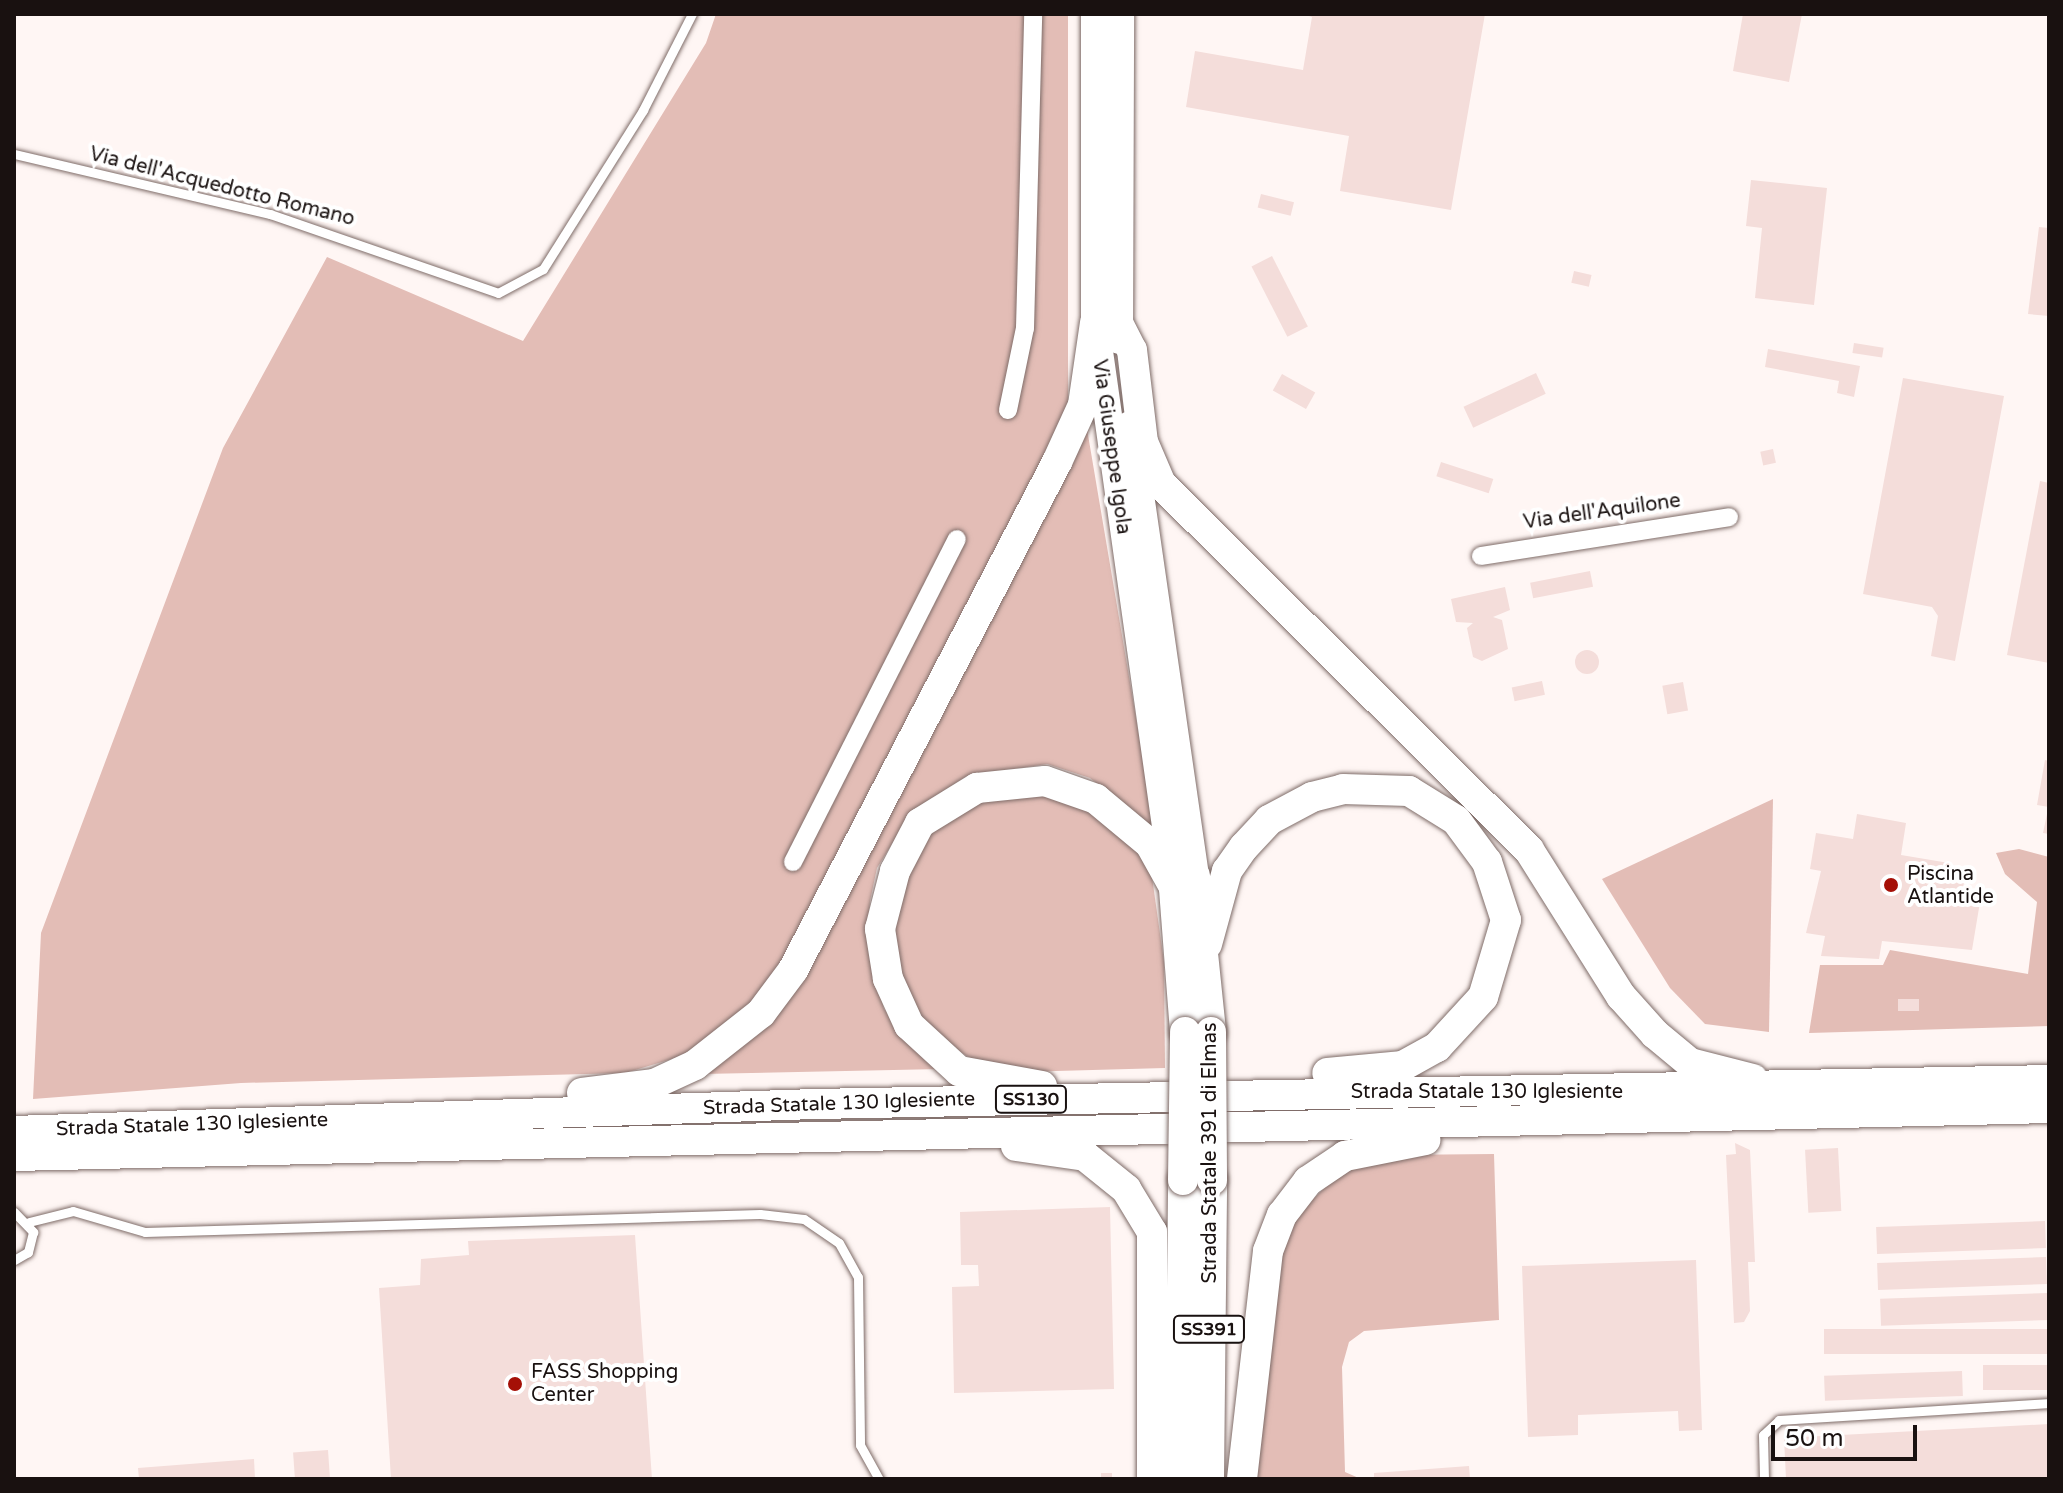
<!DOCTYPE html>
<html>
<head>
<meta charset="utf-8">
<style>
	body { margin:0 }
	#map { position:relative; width:2063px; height:1493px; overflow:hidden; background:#fff6f4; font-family:"Varela Round",sans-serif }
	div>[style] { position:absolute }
	.green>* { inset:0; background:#e3bdb6 }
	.building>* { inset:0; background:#f4ddda; transform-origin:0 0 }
	.round { border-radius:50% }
	.roads { filter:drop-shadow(0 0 2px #7f6c68) drop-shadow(0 0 2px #7f6c68) }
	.service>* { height:9px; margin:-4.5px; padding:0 4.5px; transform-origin:4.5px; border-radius:4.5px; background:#fff }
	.minor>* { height:18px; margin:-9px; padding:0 9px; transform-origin:9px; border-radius:9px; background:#fff }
	.primary>* { height:28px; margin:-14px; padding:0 14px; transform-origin:14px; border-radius:14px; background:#fff }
	.trunk>* { height:30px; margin:-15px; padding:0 15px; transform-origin:15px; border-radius:15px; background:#fff }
	.bridges { filter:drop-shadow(0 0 2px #7f6c68) drop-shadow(0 0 2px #7f6c68) }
	.trunk-bridge>* { height:30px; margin:-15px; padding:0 15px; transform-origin:15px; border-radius:15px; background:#fff }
	.dots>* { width:22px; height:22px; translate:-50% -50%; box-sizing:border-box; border:4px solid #fff; border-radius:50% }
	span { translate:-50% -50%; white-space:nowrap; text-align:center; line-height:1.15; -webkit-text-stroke:8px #fff; paint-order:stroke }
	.shield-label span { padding:2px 6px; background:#fff; border:2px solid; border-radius:6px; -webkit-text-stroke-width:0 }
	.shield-label { font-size:18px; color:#191110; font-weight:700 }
	.street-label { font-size:20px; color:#191110 }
	.poi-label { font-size:20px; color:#191110 }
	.left { translate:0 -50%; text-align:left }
	.frame { position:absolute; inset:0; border:16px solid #191110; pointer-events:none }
	.scale { position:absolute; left:1771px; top:1425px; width:146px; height:36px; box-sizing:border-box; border:4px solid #191110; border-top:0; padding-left:10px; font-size:24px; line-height:28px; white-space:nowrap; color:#191110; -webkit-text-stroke:6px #fff; paint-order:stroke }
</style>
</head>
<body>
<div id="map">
	<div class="green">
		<i style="clip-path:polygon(716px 14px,1068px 14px,1068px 409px,776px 974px,753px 1003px,682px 1056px,625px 1073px,241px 1083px,33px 1099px,41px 933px,223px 448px,327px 257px,523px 341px,706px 43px)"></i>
		<i style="clip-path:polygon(1086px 423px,1155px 830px,1090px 778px,1047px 764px,967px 776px,927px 801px,900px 831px,877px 868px,870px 901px,867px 941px,884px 1009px,941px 1069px,702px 1074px,771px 1020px)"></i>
		<i style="clip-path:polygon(1014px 788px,1093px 804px,1139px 850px,1152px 877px,1164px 962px,1165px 1068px,1020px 1072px,978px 1063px,926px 1030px,897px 976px,893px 906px,921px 841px,949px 815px)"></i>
		<i style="clip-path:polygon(1773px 799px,1769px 1032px,1705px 1024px,1670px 988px,1602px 879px)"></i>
		<i style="clip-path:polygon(2019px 849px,2049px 857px,2049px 1026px,1809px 1033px,1820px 965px,1883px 965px,1890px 950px,2028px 974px,2037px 902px,2005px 874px,1996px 853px)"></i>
		<i style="clip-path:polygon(1494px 1154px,1499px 1320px,1364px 1331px,1349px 1342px,1342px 1367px,1345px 1472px,1361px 1479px,1252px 1479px,1279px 1260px,1297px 1215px,1341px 1172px,1391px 1155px)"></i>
	</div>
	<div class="building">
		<i style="clip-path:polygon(1303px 14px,1485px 14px,1451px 210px,1340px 191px,1349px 136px,1186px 107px,1195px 51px,1303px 70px,1312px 17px)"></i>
		<i style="clip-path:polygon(1743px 14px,1802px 14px,1789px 82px,1733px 71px)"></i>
		<i style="clip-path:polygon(1751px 180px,1827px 188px,1814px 305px,1755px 298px,1762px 228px,1746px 226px)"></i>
		<i style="left:1261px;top:194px;width:34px;height:14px;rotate:14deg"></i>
		<i style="clip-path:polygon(2039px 227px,2049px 228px,2049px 316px,2028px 314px)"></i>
		<i style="left:1272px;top:256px;width:79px;height:23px;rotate:63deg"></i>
		<i style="left:1574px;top:271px;width:18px;height:12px;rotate:13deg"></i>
		<i style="left:1854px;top:343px;width:30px;height:10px;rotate:9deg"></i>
		<i style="clip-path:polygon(1768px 349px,1860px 366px,1854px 397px,1837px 393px,1839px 381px,1765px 367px)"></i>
		<i style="left:1536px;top:373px;width:23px;height:80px;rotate:65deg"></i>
		<i style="left:1282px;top:374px;width:38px;height:19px;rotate:29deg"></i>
		<i style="clip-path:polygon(1903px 378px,2004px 396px,1955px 661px,1931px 656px,1938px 616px,1932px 607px,1863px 594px)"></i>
		<i style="left:1773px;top:449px;width:14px;height:13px;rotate:78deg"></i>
		<i style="left:1441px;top:462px;width:55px;height:15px;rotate:18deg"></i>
		<i style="clip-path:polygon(2040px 481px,2049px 483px,2049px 663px,2007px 655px)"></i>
		<i style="left:1590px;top:571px;width:16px;height:61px;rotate:79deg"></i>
		<i style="clip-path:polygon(1505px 587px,1510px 610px,1493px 617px,1502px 620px,1508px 649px,1482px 661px,1473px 657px,1467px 628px,1473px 623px,1456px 622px,1451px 599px)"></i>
		<i class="round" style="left:1575px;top:650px;width:24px;height:24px"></i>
		<i style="left:1542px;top:681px;width:14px;height:31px;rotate:78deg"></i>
		<i style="left:1683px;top:682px;width:29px;height:21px;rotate:80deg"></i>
		<i style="clip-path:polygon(2045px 760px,2049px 761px,2049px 807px,2037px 805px)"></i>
		<i style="clip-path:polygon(2048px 809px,2049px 809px,2049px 834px,2043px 833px)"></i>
		<i style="clip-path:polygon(1857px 814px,1906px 823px,1901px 855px,1949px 863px,1948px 874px,1965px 877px,1962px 894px,1981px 896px,1972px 950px,1882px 941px,1879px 959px,1821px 956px,1825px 936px,1806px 933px,1821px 871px,1810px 869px,1816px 833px,1853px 839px)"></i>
		<i style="left:1898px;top:999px;width:21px;height:12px"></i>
		<i style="clip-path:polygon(1735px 1143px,1750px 1150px,1755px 1262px,1748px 1262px,1750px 1311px,1744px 1322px,1734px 1323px,1726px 1155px,1736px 1154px)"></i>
		<i style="left:1838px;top:1148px;width:63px;height:33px;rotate:87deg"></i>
		<i style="clip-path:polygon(1110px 1207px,1114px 1389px,954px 1393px,952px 1287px,979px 1286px,978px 1265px,961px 1265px,960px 1212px)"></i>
		<i style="left:2045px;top:1221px;width:27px;height:169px;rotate:88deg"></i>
		<i style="clip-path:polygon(635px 1235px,652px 1479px,391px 1479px,379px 1288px,420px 1285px,421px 1259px,469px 1255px,468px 1241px)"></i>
		<i style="left:2046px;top:1257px;width:27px;height:169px;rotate:88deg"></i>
		<i style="clip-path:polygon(1696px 1260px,1702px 1430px,1679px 1431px,1678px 1411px,1578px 1415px,1578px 1435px,1528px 1437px,1522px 1266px)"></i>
		<i style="left:2048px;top:1293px;width:27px;height:168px;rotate:88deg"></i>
		<i style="left:2049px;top:1329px;width:25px;height:225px;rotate:90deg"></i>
		<i style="left:2049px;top:1365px;width:25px;height:66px;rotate:90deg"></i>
		<i style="left:1962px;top:1371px;width:25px;height:138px;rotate:88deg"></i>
		<i style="clip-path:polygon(2049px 1424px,2049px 1479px,1786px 1479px,1784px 1438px)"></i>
		<i style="left:328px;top:1450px;width:29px;height:35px;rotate:86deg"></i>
		<i style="clip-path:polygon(254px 1459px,255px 1479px,139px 1479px,138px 1468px)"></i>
		<i style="clip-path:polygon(1469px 1466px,1470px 1479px,1374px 1479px,1374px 1473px)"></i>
		<i style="left:1101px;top:1473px;width:11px;height:6px"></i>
	</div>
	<div class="roads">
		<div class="service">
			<i style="left:14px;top:154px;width:263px;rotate:13.2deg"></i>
			<i style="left:270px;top:214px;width:241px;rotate:19.1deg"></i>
			<i style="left:498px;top:293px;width:51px;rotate:-28.1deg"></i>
			<i style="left:543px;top:269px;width:188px;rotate:-57.8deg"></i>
			<i style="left:643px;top:110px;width:108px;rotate:-63deg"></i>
			<i style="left:14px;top:1212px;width:28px;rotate:46deg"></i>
			<i style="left:33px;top:1232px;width:21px;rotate:104deg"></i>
			<i style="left:28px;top:1252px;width:16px;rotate:150deg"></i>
			<i style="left:29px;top:1222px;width:45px;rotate:-14deg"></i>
			<i style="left:73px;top:1211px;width:75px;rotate:16.3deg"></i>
			<i style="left:145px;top:1232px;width:615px;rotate:-1.68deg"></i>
			<i style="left:760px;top:1214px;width:44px;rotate:6.5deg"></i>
			<i style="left:804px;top:1219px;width:42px;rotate:34.4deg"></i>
			<i style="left:839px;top:1243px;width:39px;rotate:61deg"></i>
			<i style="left:858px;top:1277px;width:168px;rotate:89.3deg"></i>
			<i style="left:860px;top:1445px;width:39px;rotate:61deg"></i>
			<i style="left:1764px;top:1479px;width:44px;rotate:-91.3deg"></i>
			<i style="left:1763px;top:1435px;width:22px;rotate:-43deg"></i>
			<i style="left:1779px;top:1420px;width:271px;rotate:-3.6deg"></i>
		</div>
		<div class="minor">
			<i style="left:1008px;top:410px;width:84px;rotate:-78.3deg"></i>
			<i style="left:1025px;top:328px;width:314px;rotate:-88.5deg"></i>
			<i style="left:1481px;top:556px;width:251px;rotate:-8.9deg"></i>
			<i style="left:793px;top:862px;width:362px;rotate:-63.1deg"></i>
		</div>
		<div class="primary">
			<i style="left:1095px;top:14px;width:309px;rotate:90deg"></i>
			<i style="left:1095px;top:323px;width:558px;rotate:81.97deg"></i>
			<i style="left:1119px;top:340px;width:326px;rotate:-89.8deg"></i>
			<i style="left:1130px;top:425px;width:456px;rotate:81.8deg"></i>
		</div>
		<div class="trunk">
			<i style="left:1116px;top:319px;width:35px;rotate:63deg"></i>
			<i style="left:1132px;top:350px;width:93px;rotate:83.2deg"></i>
			<i style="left:1143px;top:442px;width:46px;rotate:66.8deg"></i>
			<i style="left:1161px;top:484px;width:519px;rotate:44.84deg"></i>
			<i style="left:1529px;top:850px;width:173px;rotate:57.8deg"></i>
			<i style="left:1621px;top:996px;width:51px;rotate:48.2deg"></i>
			<i style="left:1655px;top:1034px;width:45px;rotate:39.6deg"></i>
			<i style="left:1690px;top:1063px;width:65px;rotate:14.3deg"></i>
			<i style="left:1173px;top:876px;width:156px;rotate:85.6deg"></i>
			<i style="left:1195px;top:876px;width:157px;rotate:84.1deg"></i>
			<i style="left:1207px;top:944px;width:76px;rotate:-74.7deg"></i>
			<i style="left:1227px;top:871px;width:29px;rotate:-55deg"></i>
			<i style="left:1244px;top:847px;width:37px;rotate:-47deg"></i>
			<i style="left:1269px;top:820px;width:49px;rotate:-28.1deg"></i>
			<i style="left:1312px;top:797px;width:32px;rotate:-14deg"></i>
			<i style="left:1343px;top:789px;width:66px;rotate:1.7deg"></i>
			<i style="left:1409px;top:791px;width:55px;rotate:31.7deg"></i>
			<i style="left:1456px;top:820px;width:52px;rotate:53.6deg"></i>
			<i style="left:1487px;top:862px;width:61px;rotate:71.9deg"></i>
			<i style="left:1506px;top:920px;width:80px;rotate:106.6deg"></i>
			<i style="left:1483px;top:997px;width:68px;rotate:132.6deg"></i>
			<i style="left:1437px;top:1047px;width:39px;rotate:151deg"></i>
			<i style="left:1403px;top:1066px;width:76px;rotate:174.7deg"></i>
			<i style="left:1042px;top:1086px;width:84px;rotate:-169.8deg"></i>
			<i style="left:959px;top:1071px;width:68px;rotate:-137.4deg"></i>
			<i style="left:909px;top:1025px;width:51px;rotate:-114.5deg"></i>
			<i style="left:888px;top:979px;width:51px;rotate:-99.1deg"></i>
			<i style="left:880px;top:929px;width:60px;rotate:-75.5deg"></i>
			<i style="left:895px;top:871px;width:54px;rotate:-62.5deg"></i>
			<i style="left:920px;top:823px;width:67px;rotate:-31.6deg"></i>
			<i style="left:977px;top:788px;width:68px;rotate:-5.9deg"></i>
			<i style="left:1045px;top:781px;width:54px;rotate:19.4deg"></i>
			<i style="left:1096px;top:799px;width:70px;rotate:39.8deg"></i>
			<i style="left:1150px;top:844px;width:51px;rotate:60.9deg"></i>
			<i style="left:582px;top:1093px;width:73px;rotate:-7.1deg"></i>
			<i style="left:654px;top:1084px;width:45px;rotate:-24.9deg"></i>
			<i style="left:695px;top:1065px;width:84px;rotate:-38.2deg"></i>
			<i style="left:761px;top:1013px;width:54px;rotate:-53.3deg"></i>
			<i style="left:793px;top:970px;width:573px;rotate:-62.54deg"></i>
			<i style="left:1057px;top:462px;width:63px;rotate:-65.5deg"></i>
			<i style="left:1083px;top:405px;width:83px;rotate:-81.7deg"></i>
			<i style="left:14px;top:1131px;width:801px;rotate:-1.93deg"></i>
			<i style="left:815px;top:1104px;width:1234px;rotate:-1.11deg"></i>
			<i style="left:1016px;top:1146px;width:70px;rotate:8.2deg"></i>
			<i style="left:1085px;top:1156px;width:53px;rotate:38.8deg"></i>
			<i style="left:1126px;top:1189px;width:50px;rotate:58.8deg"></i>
			<i style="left:1152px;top:1232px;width:247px;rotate:90deg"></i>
			<i style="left:14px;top:1156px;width:2036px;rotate:-1.35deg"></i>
			<i style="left:1180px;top:1479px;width:299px;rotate:-89.4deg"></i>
			<i style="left:1209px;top:1479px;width:299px;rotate:-89.4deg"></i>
			<i style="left:1242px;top:1479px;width:229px;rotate:-83.5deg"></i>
			<i style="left:1268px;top:1251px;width:39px;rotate:-69deg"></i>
			<i style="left:1282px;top:1215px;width:43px;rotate:-52.6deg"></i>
			<i style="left:1308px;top:1181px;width:45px;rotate:-34deg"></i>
			<i style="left:1345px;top:1156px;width:82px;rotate:-11.3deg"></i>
		</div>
	</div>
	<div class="bridges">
		<div class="trunk-bridge">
			<i style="left:1211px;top:1032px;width:148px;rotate:89.6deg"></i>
			<i style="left:1183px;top:1180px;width:148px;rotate:-89.2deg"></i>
		</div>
	</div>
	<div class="dots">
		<i style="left:1891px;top:885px;background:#a51007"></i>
		<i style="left:515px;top:1384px;background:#a51007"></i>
	</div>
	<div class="shield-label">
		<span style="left:1031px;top:1099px">SS130</span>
		<span style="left:1209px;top:1329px">SS391</span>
	</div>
	<div class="street-label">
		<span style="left:222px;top:187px;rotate:14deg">Via dell'Acquedotto Romano</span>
		<span style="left:1111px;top:447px;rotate:82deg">Via Giuseppe Igola</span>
		<span style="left:1602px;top:512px;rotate:-8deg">Via dell'Aquilone</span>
		<span style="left:1487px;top:1092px">Strada Statale 130 Iglesiente</span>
		<span style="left:839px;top:1104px;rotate:-2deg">Strada Statale 130 Iglesiente</span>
		<span style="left:192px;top:1125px;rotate:-2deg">Strada Statale 130 Iglesiente</span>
		<span style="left:1210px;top:1153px;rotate:-90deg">Strada Statale 391 di Elmas</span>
	</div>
	<div class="poi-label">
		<span class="left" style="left:1907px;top:886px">Piscina<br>Atlantide</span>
		<span class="left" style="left:531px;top:1384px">FASS Shopping<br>Center</span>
	</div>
	<div class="frame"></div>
	<div class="scale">50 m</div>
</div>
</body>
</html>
